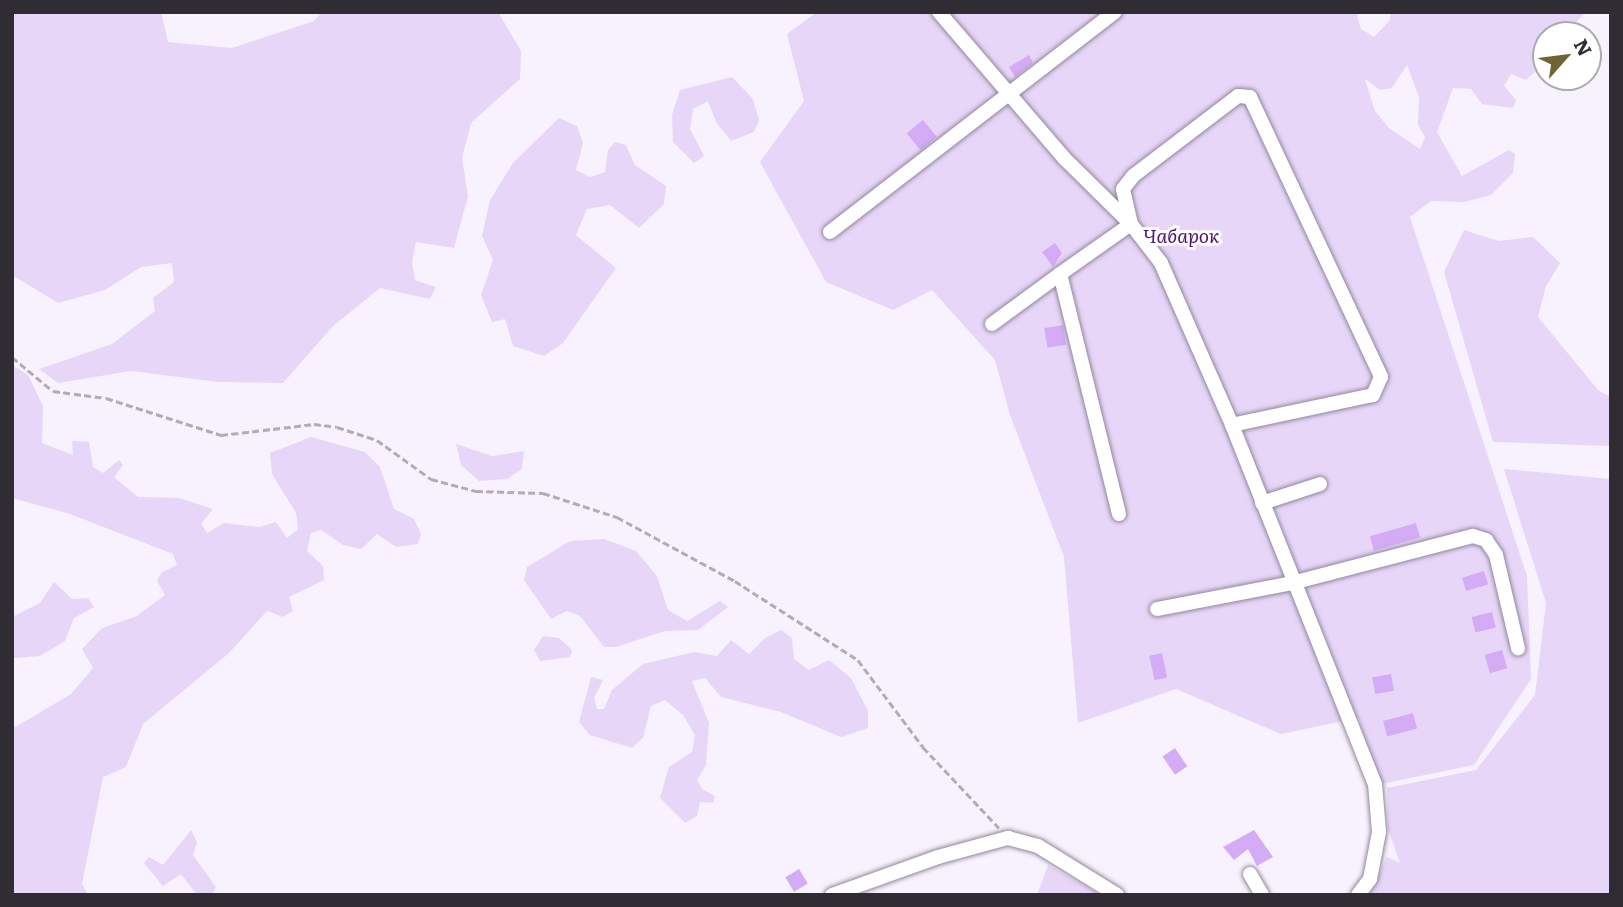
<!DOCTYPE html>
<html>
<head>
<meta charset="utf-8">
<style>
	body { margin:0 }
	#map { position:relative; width:1623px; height:907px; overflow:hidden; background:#f8f1fe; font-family:Literata,serif }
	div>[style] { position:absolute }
	.green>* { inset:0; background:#e8d6f9 }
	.building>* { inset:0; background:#d4acf6; transform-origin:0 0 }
	.path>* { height:2.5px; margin-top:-1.25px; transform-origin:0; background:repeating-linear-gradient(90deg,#b2acb7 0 7px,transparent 0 10.5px) }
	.roads { filter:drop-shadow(0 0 2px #92889b) drop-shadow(0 0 2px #92889b) }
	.minor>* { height:14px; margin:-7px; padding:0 7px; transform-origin:7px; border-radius:7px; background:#fff }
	span { translate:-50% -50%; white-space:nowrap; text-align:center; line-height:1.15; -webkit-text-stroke:6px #fff; paint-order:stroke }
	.park-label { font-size:19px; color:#4c186d; font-style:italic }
	.frame { position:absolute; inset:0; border:14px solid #302c34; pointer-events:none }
	.north { position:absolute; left:1532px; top:21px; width:70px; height:70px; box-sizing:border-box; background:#fff; border:2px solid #acabae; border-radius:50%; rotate:62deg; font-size:19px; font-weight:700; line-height:28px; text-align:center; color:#302c34 }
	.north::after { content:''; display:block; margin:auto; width:24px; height:32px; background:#6f6532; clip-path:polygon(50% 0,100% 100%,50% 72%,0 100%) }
</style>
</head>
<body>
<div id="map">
	<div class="green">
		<i style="clip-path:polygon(12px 12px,161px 12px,168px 42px,232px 48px,314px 21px,322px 12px,498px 12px,521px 51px,520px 79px,471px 123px,462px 158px,468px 196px,454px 248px,416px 242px,412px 261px,415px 280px,436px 287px,430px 299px,380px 288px,333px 326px,283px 383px,218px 382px,131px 371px,58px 383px,39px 369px,112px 344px,155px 311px,153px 298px,174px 282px,172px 263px,141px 267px,105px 290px,58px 303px,12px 275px)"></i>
		<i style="clip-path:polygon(evenodd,817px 12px,1356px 12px,1361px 29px,1374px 37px,1390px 20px,1391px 12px,1586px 12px,1573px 25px,1573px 35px,1546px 35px,1546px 62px,1526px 80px,1511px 74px,1504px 86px,1516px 100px,1513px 108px,1482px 104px,1471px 89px,1453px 88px,1437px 132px,1462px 176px,1509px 150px,1515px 154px,1513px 173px,1491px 195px,1464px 202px,1431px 201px,1410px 217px,1527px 576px,1531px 679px,1474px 765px,1381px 784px,1358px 718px,1281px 734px,1176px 689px,1078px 723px,1064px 557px,1010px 415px,995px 360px,932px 290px,893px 310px,826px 282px,760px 162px,804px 101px,787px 34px,817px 12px,1407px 65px,1419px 97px,1418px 125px,1425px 137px,1420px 149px,1389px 128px,1375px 111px,1365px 79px,1380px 90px,1392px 88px,1407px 65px)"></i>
		<i style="clip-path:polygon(732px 77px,753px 99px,759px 120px,754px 132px,731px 141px,716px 122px,708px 101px,693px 109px,690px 129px,704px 156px,694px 163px,673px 142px,672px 115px,680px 90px)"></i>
		<i style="clip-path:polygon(559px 118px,577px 126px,583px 143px,576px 170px,590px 177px,605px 172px,608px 150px,615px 142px,626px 145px,635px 165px,666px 186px,664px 204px,639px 228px,610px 205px,587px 209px,576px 235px,616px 268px,563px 343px,544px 356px,513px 346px,505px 319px,492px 322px,481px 295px,493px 260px,482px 236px,490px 200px,513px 163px)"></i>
		<i style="clip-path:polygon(1464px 230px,1499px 241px,1533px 237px,1560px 263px,1546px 286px,1538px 317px,1599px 391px,1611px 397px,1611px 446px,1493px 442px,1444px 272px)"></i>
		<i style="clip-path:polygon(12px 365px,28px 375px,43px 406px,42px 443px,73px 455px,72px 441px,89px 442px,93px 467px,103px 473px,119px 460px,123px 465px,114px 477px,138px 497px,179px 498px,213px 509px,201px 524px,207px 533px,224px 523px,259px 527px,276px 522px,287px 538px,298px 529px,296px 513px,272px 474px,270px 453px,311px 437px,365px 452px,380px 467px,394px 509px,414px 519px,421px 534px,418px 544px,396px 547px,377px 534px,361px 549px,343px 545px,321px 530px,311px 533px,307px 551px,323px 566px,324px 580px,289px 597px,293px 611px,283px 617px,267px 611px,229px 653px,143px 724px,126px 767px,103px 777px,82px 884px,88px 895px,12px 895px,12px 729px,71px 694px,93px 668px,82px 649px,102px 628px,137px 616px,165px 595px,157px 581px,162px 572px,177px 565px,173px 554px,70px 514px,12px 498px)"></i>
		<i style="clip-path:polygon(456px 444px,492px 456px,524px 451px,522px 469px,507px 479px,479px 481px,461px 465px)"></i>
		<i style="clip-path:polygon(1504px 469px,1611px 479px,1611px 895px,1369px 895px,1387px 857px,1400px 863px,1388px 829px,1387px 788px,1476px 770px,1535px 695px,1546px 603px)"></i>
		<i style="clip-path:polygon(604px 539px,636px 551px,657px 576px,668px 610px,687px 621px,720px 601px,728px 607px,698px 630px,665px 631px,616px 647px,604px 647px,580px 616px,567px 611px,551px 619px,524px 580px,527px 567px,570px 541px)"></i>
		<i style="clip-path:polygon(54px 582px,72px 599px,88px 598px,94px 607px,74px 618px,65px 641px,40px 656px,14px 658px,12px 617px,40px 603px)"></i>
		<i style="clip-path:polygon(781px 630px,792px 638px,794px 659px,809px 670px,829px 660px,851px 678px,868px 711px,868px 728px,841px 737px,781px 712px,721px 697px,705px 678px,692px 681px,709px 723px,706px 765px,697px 780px,702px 789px,715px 796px,713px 803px,700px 802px,697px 816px,685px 823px,660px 798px,669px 767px,692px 752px,695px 735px,683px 715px,665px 700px,651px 706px,643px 738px,632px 748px,590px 735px,579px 722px,591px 677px,603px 680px,594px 698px,597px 709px,604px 709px,612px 690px,643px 664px,694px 652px,717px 656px,731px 640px,749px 654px,765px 638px)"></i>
		<i style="clip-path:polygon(543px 636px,559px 638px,572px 650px,570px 657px,540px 661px,534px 650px)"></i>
		<i style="clip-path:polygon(191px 830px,197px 842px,193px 855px,216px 887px,212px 895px,197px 895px,181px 874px,163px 886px,144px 863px,149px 857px,163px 865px)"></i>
		<i style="clip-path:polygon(1048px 865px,1101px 895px,1037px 895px)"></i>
	</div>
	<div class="building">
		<i style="clip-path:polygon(1029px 55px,1033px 63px,1015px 77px,1009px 67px)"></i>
		<i style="left:923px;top:120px;width:22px;height:21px;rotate:51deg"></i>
		<i style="clip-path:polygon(1055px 243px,1062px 253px,1053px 267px,1042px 252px)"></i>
		<i style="left:1063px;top:325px;width:20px;height:19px;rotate:81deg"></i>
		<i style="left:1416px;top:523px;width:15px;height:48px;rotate:74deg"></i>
		<i style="left:1484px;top:571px;width:14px;height:23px;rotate:73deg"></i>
		<i style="left:1492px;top:612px;width:16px;height:21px;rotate:76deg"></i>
		<i style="left:1502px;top:650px;width:19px;height:18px;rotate:74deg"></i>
		<i style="left:1162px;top:653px;width:25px;height:13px;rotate:78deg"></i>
		<i style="left:1391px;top:674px;width:17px;height:19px;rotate:80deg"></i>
		<i style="left:1413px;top:713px;width:16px;height:31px;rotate:75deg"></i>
		<i style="left:1175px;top:748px;width:22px;height:15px;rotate:56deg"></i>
		<i style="clip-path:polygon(1254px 830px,1273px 857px,1257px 866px,1248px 849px,1234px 860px,1223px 847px)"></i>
		<i style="left:799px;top:869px;width:17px;height:16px;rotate:59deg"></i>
	</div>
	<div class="path">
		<i style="left:12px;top:357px;width:53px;rotate:39.7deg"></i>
		<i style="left:53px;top:391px;width:53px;rotate:7.5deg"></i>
		<i style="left:106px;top:398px;width:121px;rotate:17.8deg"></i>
		<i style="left:221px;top:435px;width:94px;rotate:-6.7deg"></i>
		<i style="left:314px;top:424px;width:23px;rotate:7deg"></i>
		<i style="left:337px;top:427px;width:42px;rotate:18deg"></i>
		<i style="left:377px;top:440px;width:67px;rotate:35.8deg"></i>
		<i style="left:431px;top:479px;width:47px;rotate:14.9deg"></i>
		<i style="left:476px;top:491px;width:67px;rotate:1.7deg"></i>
		<i style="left:543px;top:493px;width:78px;rotate:18deg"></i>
		<i style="left:617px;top:517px;width:134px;rotate:28.5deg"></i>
		<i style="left:735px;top:581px;width:146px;rotate:32.7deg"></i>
		<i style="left:858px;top:660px;width:109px;rotate:53.2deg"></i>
		<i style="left:923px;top:747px;width:111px;rotate:46.8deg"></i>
	</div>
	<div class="roads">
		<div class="minor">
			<i style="left:939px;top:12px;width:192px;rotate:49.4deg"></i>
			<i style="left:1064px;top:158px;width:94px;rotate:44.6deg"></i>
			<i style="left:1131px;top:224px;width:49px;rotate:52.4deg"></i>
			<i style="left:1161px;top:263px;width:177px;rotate:66.3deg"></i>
			<i style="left:1232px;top:425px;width:386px;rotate:68.3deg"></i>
			<i style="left:1375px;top:784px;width:48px;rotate:85.2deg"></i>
			<i style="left:1379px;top:832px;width:48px;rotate:100.8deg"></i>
			<i style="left:1370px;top:879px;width:20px;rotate:127deg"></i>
			<i style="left:830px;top:232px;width:360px;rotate:-37.7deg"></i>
			<i style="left:992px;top:324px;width:84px;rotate:-36.3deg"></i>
			<i style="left:1262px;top:503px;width:61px;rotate:-18.1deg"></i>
			<i style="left:1119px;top:514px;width:247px;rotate:-103.8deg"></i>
			<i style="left:1060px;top:274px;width:87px;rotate:-35.2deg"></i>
			<i style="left:1131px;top:224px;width:36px;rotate:-103deg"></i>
			<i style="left:1123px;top:189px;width:16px;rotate:-52deg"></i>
			<i style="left:1133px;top:176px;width:132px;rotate:-37.3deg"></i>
			<i style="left:1238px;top:96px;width:12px;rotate:5deg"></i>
			<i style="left:1250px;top:97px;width:309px;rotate:64.9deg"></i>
			<i style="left:1381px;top:377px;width:20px;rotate:114deg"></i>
			<i style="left:1373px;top:395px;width:144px;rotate:168deg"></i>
			<i style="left:1157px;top:609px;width:137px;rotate:-10.9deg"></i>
			<i style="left:1292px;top:583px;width:187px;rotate:-14.6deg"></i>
			<i style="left:1473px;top:536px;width:14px;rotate:17deg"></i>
			<i style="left:1486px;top:540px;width:18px;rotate:56deg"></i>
			<i style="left:1496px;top:555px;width:96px;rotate:76.7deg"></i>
			<i style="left:1250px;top:874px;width:24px;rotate:60deg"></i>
			<i style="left:832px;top:895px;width:113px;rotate:-19.7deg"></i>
			<i style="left:938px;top:857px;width:73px;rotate:-15.2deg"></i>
			<i style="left:1008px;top:838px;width:31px;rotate:15deg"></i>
			<i style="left:1038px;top:846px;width:93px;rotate:31.8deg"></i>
		</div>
	</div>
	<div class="park-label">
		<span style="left:1181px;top:236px">Чабарок</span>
	</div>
	<div class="frame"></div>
	<div class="north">N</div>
</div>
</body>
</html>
